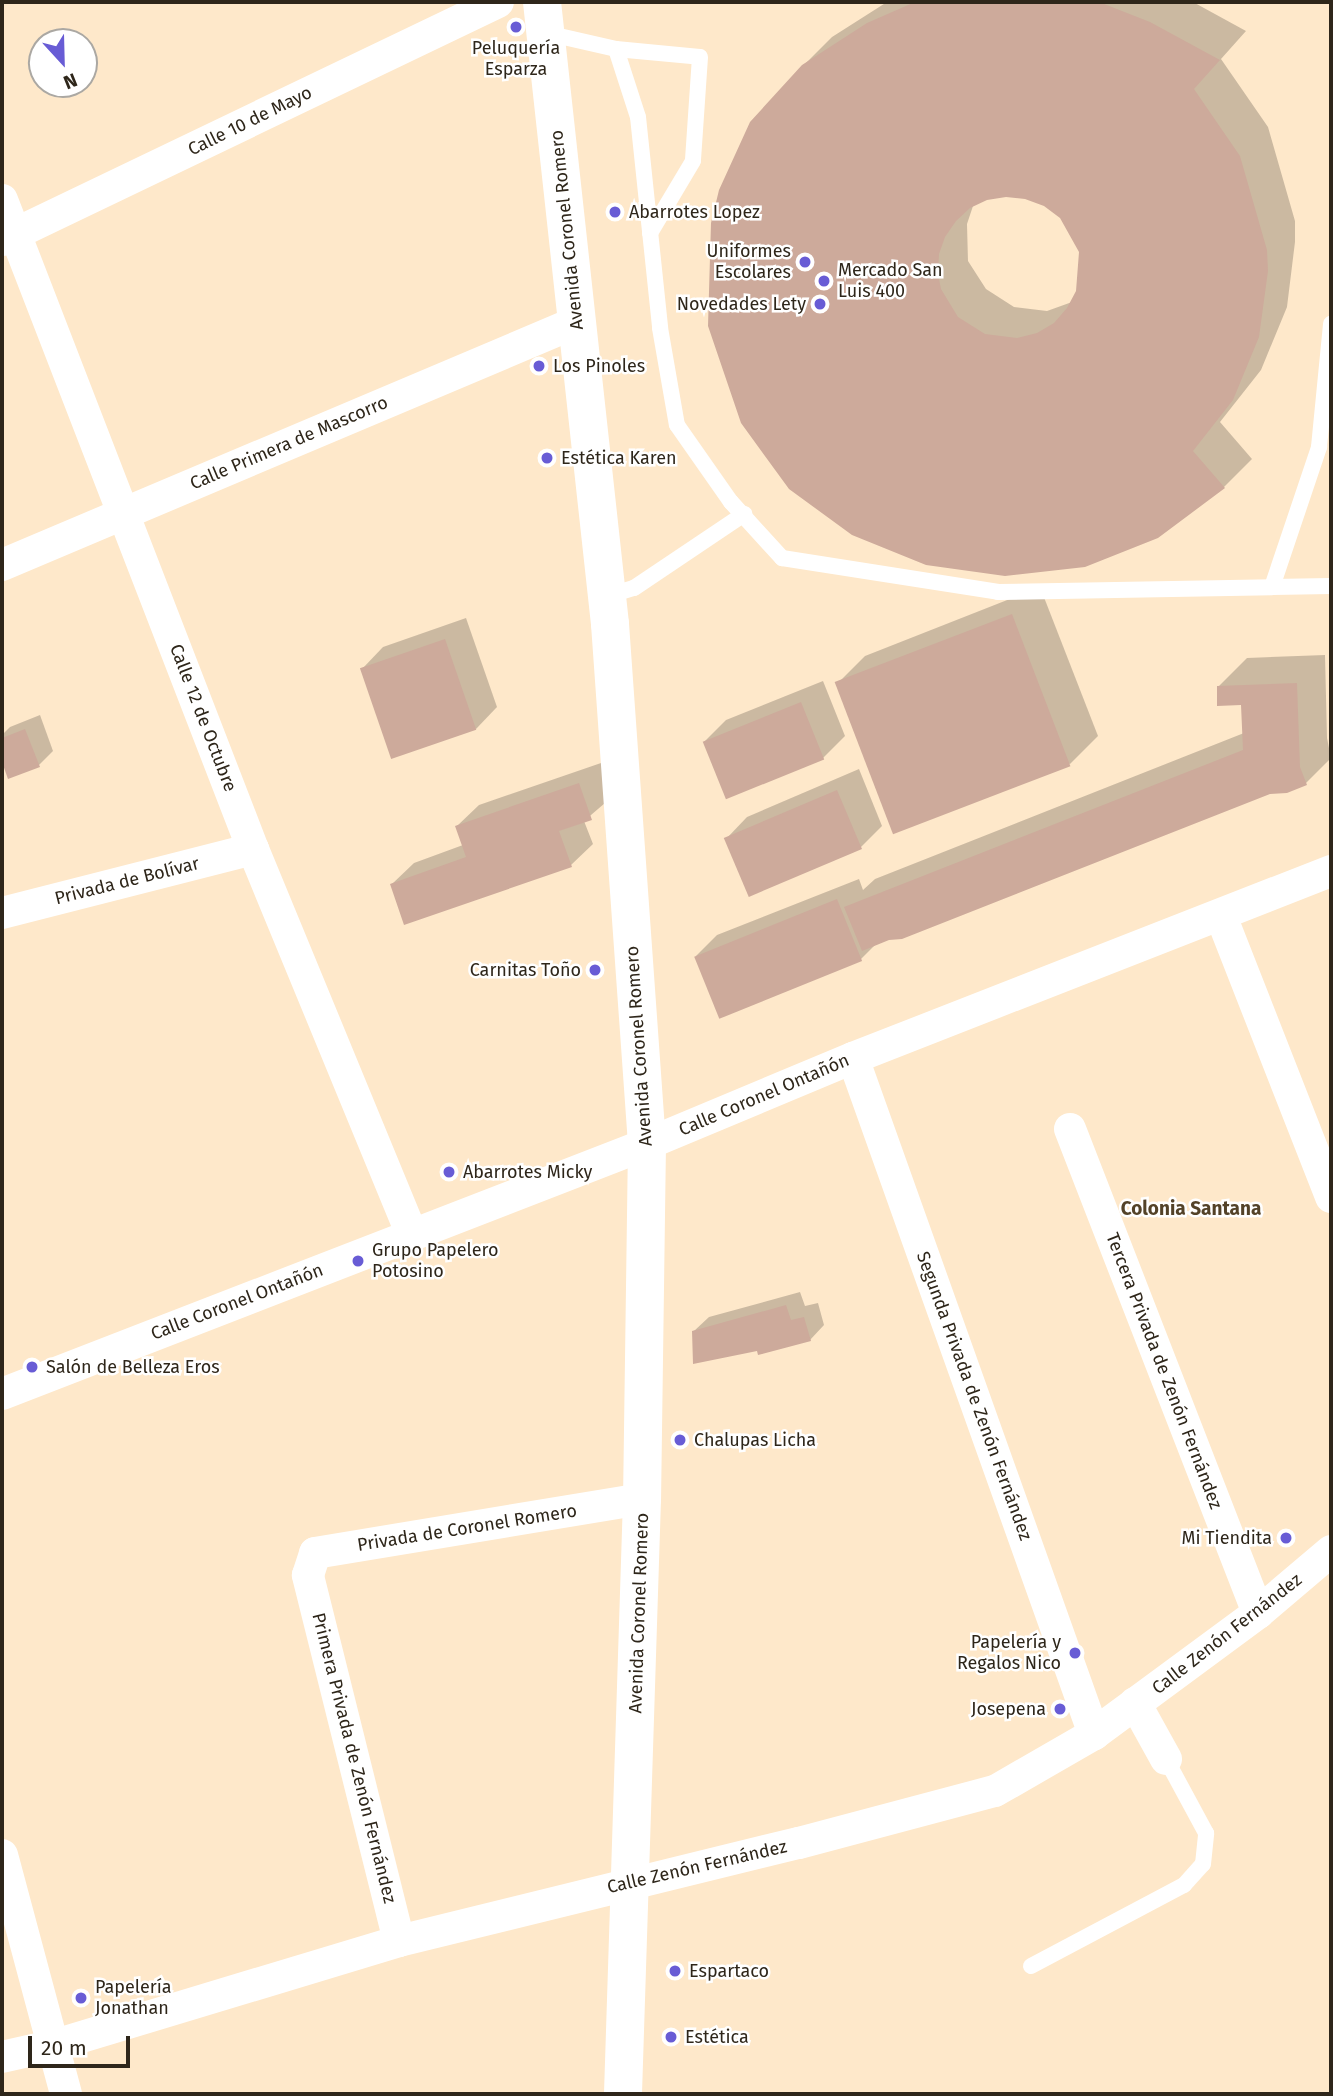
<!DOCTYPE html>
<html>
<head>
<meta charset="utf-8">
<style>
	body { margin:0 }
	#map { position:relative; width:1333px; height:2096px; overflow:hidden; background:#fee8ca; font-family:"Fira Sans",sans-serif }
	div>[style] { position:absolute }
	.shadow>* { inset:0; background:#0003 }
	.building>* { inset:0; background:#cdaa9b; transform-origin:0 0 }
	.service>* { height:16px; margin:-8px; padding:0 8px; transform-origin:8px; border-radius:8px; background:#fff }
	.minor>* { height:32px; margin:-16px; padding:0 16px; transform-origin:16px; border-radius:16px; background:#fff }
	.secondary>* { height:38px; margin:-19px; padding:0 19px; transform-origin:19px; border-radius:19px; background:#fff }
	.dots>* { width:19px; height:19px; translate:-50% -50%; box-sizing:border-box; border:4px solid #fff; border-radius:50% }
	span { translate:-50% -50%; white-space:nowrap; text-align:center; line-height:1.15; -webkit-text-stroke:5px #fff; paint-order:stroke }
	.poi-label { font-size:18px; color:#2e261a }
	.left { translate:0 -50%; text-align:left }
	.right { translate:-100% -50%; text-align:right }
	.street-label { font-size:18px; color:#2e261a }
	.neighbourhood-label { font-size:19px; color:#534228; font-weight:700 }
	.frame { position:absolute; inset:0; border:4px solid #2e261a; pointer-events:none }
	.north { position:absolute; left:28px; top:28px; width:70px; height:70px; box-sizing:border-box; background:#fff; border:2px solid #aba8a3; border-radius:50%; rotate:158deg; font-size:19px; font-weight:700; line-height:28px; text-align:center; color:#2e261a }
	.north::after { content:''; display:block; margin:auto; width:24px; height:32px; background:#685cd5; clip-path:polygon(50% 0,100% 100%,50% 72%,0 100%) }
	.scale { position:absolute; left:28px; top:2036px; width:102px; height:32px; box-sizing:border-box; border:4px solid #2e261a; border-top:0; padding-left:9px; font-size:21px; line-height:24px; white-space:nowrap; color:#2e261a; -webkit-text-stroke:5px #fff; paint-order:stroke }
</style>
</head>
<body>
<div id="map">
	<div class="shadow">
		<i style="clip-path:polygon(evenodd,887px 2px,1193px 2px,1246px 31px,1221px 59px,1268px 127px,1295px 221px,1295px 242px,1287px 307px,1261px 370px,1220px 422px,1252px 459px,1224px 487px,1084px 565px,803px 66px,832px 37px,887px 2px,1006px 195px,1026px 197px,1045px 204px,1061px 216px,1080px 252px,1078px 291px,1072px 302px,1047px 311px,1014px 307px,986px 289px,968px 261px,967px 224px,973px 206px,986px 198px,1006px 195px)"></i>
		<i style="clip-path:polygon(1040px 587px,1098px 736px,1070px 764px,837px 684px,865px 656px)"></i>
		<i style="clip-path:polygon(466px 618px,497px 707px,476px 729px,362px 669px,383px 647px)"></i>
		<i style="clip-path:polygon(1325px 655px,1327px 738px,1331px 758px,1306px 783px,1269px 792px,877px 943px,861px 959px,696px 956px,717px 935px,859px 879px,863px 890px,875px 879px,1244px 733px,1243px 703px,1218px 687px,1247px 658px)"></i>
		<i style="clip-path:polygon(823px 681px,845px 736px,823px 758px,704px 742px,726px 720px)"></i>
		<i style="clip-path:polygon(40px 715px,53px 751px,39px 765px,9px 777px,2px 757px,2px 735px,10px 727px)"></i>
		<i style="clip-path:polygon(601px 763px,612px 797px,584px 821px,593px 844px,571px 865px,392px 884px,414px 863px,463px 845px,457px 826px,479px 805px)"></i>
		<i style="clip-path:polygon(859px 769px,882px 826px,861px 847px,726px 839px,747px 817px)"></i>
		<i style="clip-path:polygon(800px 1292px,805px 1306px,818px 1303px,824px 1325px,810px 1340px,758px 1349px,694px 1331px,709px 1317px)"></i>
	</div>
	<div class="building">
		<i style="clip-path:polygon(evenodd,915px 2px,1099px 2px,1150px 22px,1220px 60px,1194px 89px,1240px 156px,1267px 250px,1268px 271px,1259px 337px,1233px 400px,1193px 451px,1225px 488px,1158px 538px,1085px 567px,1005px 576px,926px 565px,852px 535px,789px 489px,741px 423px,708px 326px,711px 223px,719px 190px,750px 122px,802px 65px,867px 23px,915px 2px,1006px 197px,1025px 199px,1044px 206px,1060px 218px,1079px 252px,1076px 291px,1067px 308px,1054px 323px,1037px 333px,1017px 338px,985px 334px,958px 317px,941px 289px,938px 274px,939px 254px,945px 237px,956px 221px,970px 208px,987px 200px,1006px 197px)"></i>
		<i style="left:1012px;top:614px;width:163px;height:190px;rotate:69deg"></i>
		<i style="left:445px;top:639px;width:96px;height:90px;rotate:71deg"></i>
		<i style="clip-path:polygon(1297px 683px,1300px 767px,1307px 785px,1287px 793px,1270px 794px,902px 939px,889px 940px,862px 951px,844px 907px,1243px 750px,1241px 705px,1217px 706px,1217px 686px)"></i>
		<i style="left:801px;top:702px;width:62px;height:106px;rotate:68deg"></i>
		<i style="clip-path:polygon(25px 729px,40px 767px,8px 779px,2px 762px,2px 738px)"></i>
		<i style="clip-path:polygon(579px 783px,592px 820px,559px 831px,572px 867px,404px 925px,390px 884px,466px 857px,455px 826px)"></i>
		<i style="left:837px;top:790px;width:64px;height:123px;rotate:67deg"></i>
		<i style="left:837px;top:899px;width:67px;height:154px;rotate:68deg"></i>
		<i style="clip-path:polygon(786px 1305px,791px 1320px,804px 1317px,811px 1341px,758px 1355px,757px 1351px,693px 1364px,692px 1331px)"></i>
	</div>
	<div class="service">
		<i style="left:546px;top:33px;width:72px;rotate:12.9deg"></i>
		<i style="left:616px;top:49px;width:71px;rotate:72.1deg"></i>
		<i style="left:638px;top:117px;width:212px;rotate:84deg"></i>
		<i style="left:660px;top:328px;width:98px;rotate:80.1deg"></i>
		<i style="left:677px;top:425px;width:94px;rotate:55deg"></i>
		<i style="left:731px;top:502px;width:76px;rotate:47.7deg"></i>
		<i style="left:782px;top:558px;width:219px;rotate:8.9deg"></i>
		<i style="left:998px;top:592px;width:274px;rotate:-1deg"></i>
		<i style="left:1272px;top:587px;width:148px;rotate:-71.4deg"></i>
		<i style="left:1319px;top:447px;width:124px;rotate:-84.4deg"></i>
		<i style="left:616px;top:49px;width:84px;rotate:5.4deg"></i>
		<i style="left:700px;top:57px;width:104px;rotate:93.9deg"></i>
		<i style="left:693px;top:161px;width:84px;rotate:120.8deg"></i>
		<i style="left:1272px;top:587px;width:59px;rotate:-1deg"></i>
		<i style="left:607px;top:596px;width:28px;rotate:-17deg"></i>
		<i style="left:634px;top:588px;width:133px;rotate:-33.9deg"></i>
		<i style="left:1031px;top:1966px;width:173px;rotate:-27.9deg"></i>
		<i style="left:1184px;top:1885px;width:28px;rotate:-48deg"></i>
		<i style="left:1203px;top:1864px;width:31px;rotate:-84deg"></i>
		<i style="left:1206px;top:1833px;width:84px;rotate:-118.4deg"></i>
	</div>
	<div class="minor">
		<i style="left:2px;top:200px;width:696px;rotate:68.86deg"></i>
		<i style="left:253px;top:849px;width:417px;rotate:67.6deg"></i>
		<i style="left:2px;top:240px;width:550px;rotate:-25.63deg"></i>
		<i style="left:2px;top:565px;width:624px;rotate:-22.91deg"></i>
		<i style="left:2px;top:913px;width:259px;rotate:-14.3deg"></i>
		<i style="left:1221px;top:916px;width:302px;rotate:68.6deg"></i>
		<i style="left:853px;top:1058px;width:718px;rotate:70.38deg"></i>
		<i style="left:1070px;top:1129px;width:519px;rotate:68.77deg"></i>
		<i style="left:2px;top:1394px;width:692px;rotate:-21.19deg"></i>
		<i style="left:647px;top:1144px;width:223px;rotate:-22.7deg"></i>
		<i style="left:853px;top:1058px;width:513px;rotate:-21.37deg"></i>
		<i style="left:1135px;top:1703px;width:64px;rotate:61deg"></i>
		<i style="left:2px;top:1855px;width:247px;rotate:75deg"></i>
		<i style="left:399px;top:1941px;width:377px;rotate:-104deg"></i>
		<i style="left:308px;top:1575px;width:23px;rotate:-72deg"></i>
		<i style="left:315px;top:1553px;width:331px;rotate:-9.4deg"></i>
		<i style="left:2px;top:2057px;width:54px;rotate:-12.8deg"></i>
		<i style="left:55px;top:2045px;width:359px;rotate:-16.8deg"></i>
		<i style="left:399px;top:1941px;width:412px;rotate:-13.8deg"></i>
		<i style="left:799px;top:1843px;width:203px;rotate:-14.9deg"></i>
		<i style="left:995px;top:1791px;width:114px;rotate:-29.9deg"></i>
		<i style="left:1094px;top:1734px;width:204px;rotate:-36.4deg"></i>
		<i style="left:1258px;top:1613px;width:96px;rotate:-40.3deg"></i>
	</div>
	<div class="secondary">
		<i style="left:542px;top:2px;width:626px;rotate:83.76deg"></i>
		<i style="left:610px;top:624px;width:521px;rotate:85.93deg"></i>
		<i style="left:647px;top:1144px;width:355px;rotate:90.8deg"></i>
		<i style="left:642px;top:1499px;width:595px;rotate:91.83deg"></i>
	</div>
	<div class="dots">
		<i style="left:516px;top:27px;background:#685cd5"></i>
		<i style="left:615px;top:212px;background:#685cd5"></i>
		<i style="left:805px;top:262px;background:#685cd5"></i>
		<i style="left:824px;top:281px;background:#685cd5"></i>
		<i style="left:820px;top:304px;background:#685cd5"></i>
		<i style="left:539px;top:366px;background:#685cd5"></i>
		<i style="left:547px;top:458px;background:#685cd5"></i>
		<i style="left:595px;top:970px;background:#685cd5"></i>
		<i style="left:449px;top:1172px;background:#685cd5"></i>
		<i style="left:358px;top:1261px;background:#685cd5"></i>
		<i style="left:32px;top:1367px;background:#685cd5"></i>
		<i style="left:680px;top:1440px;background:#685cd5"></i>
		<i style="left:1286px;top:1538px;background:#685cd5"></i>
		<i style="left:1075px;top:1653px;background:#685cd5"></i>
		<i style="left:1060px;top:1709px;background:#685cd5"></i>
		<i style="left:675px;top:1971px;background:#685cd5"></i>
		<i style="left:81px;top:1998px;background:#685cd5"></i>
		<i style="left:671px;top:2037px;background:#685cd5"></i>
	</div>
	<div class="poi-label">
		<span style="left:516px;top:59px">Peluquería<br>Esparza</span>
		<span class="left" style="left:629px;top:212px">Abarrotes Lopez</span>
		<span class="right" style="left:791px;top:262px">Uniformes<br>Escolares</span>
		<span class="left" style="left:838px;top:281px">Mercado San<br>Luis 400</span>
		<span class="right" style="left:806px;top:304px">Novedades Lety</span>
		<span class="left" style="left:553px;top:366px">Los Pinoles</span>
		<span class="left" style="left:561px;top:458px">Estética Karen</span>
		<span class="right" style="left:581px;top:970px">Carnitas Toño</span>
		<span class="left" style="left:463px;top:1172px">Abarrotes Micky</span>
		<span class="left" style="left:372px;top:1261px">Grupo Papelero<br>Potosino</span>
		<span class="left" style="left:46px;top:1367px">Salón de Belleza Eros</span>
		<span class="left" style="left:694px;top:1440px">Chalupas Licha</span>
		<span class="right" style="left:1272px;top:1538px">Mi Tiendita</span>
		<span class="right" style="left:1061px;top:1653px">Papelería y<br>Regalos Nico</span>
		<span class="right" style="left:1046px;top:1709px">Josepena</span>
		<span class="left" style="left:689px;top:1971px">Espartaco</span>
		<span class="left" style="left:95px;top:1998px">Papelería<br>Jonathan</span>
		<span class="left" style="left:685px;top:2037px">Estética</span>
	</div>
	<div class="street-label">
		<span style="left:250px;top:121px;rotate:-26deg">Calle 10 de Mayo</span>
		<span style="left:567px;top:230px;rotate:-96deg">Avenida Coronel Romero</span>
		<span style="left:289px;top:443px;rotate:-23deg">Calle Primera de Mascorro</span>
		<span style="left:203px;top:718px;rotate:69deg">Calle 12 de Octubre</span>
		<span style="left:127px;top:881px;rotate:-14deg">Privada de Bolívar</span>
		<span style="left:639px;top:1046px;rotate:-94deg">Avenida Coronel Romero</span>
		<span style="left:764px;top:1095px;rotate:-23deg">Calle Coronel Ontañón</span>
		<span style="left:237px;top:1302px;rotate:-21deg">Calle Coronel Ontañón</span>
		<span style="left:1164px;top:1371px;rotate:69deg">Tercera Privada de Zenón Fernández</span>
		<span style="left:974px;top:1396px;rotate:70deg">Segunda Privada de Zenón Fernández</span>
		<span style="left:467px;top:1528px;rotate:-9deg">Privada de Coronel Romero</span>
		<span style="left:639px;top:1613px;rotate:-88deg">Avenida Coronel Romero</span>
		<span style="left:1227px;top:1634px;rotate:-38deg">Calle Zenón Fernández</span>
		<span style="left:354px;top:1758px;rotate:76deg">Primera Privada de Zenón Fernández</span>
		<span style="left:697px;top:1867px;rotate:-13deg">Calle Zenón Fernández</span>
	</div>
	<div class="neighbourhood-label">
		<span style="left:1191px;top:1209px">Colonia Santana</span>
	</div>
	<div class="frame"></div>
	<div class="north">N</div>
	<div class="scale">20 m</div>
</div>
</body>
</html>
